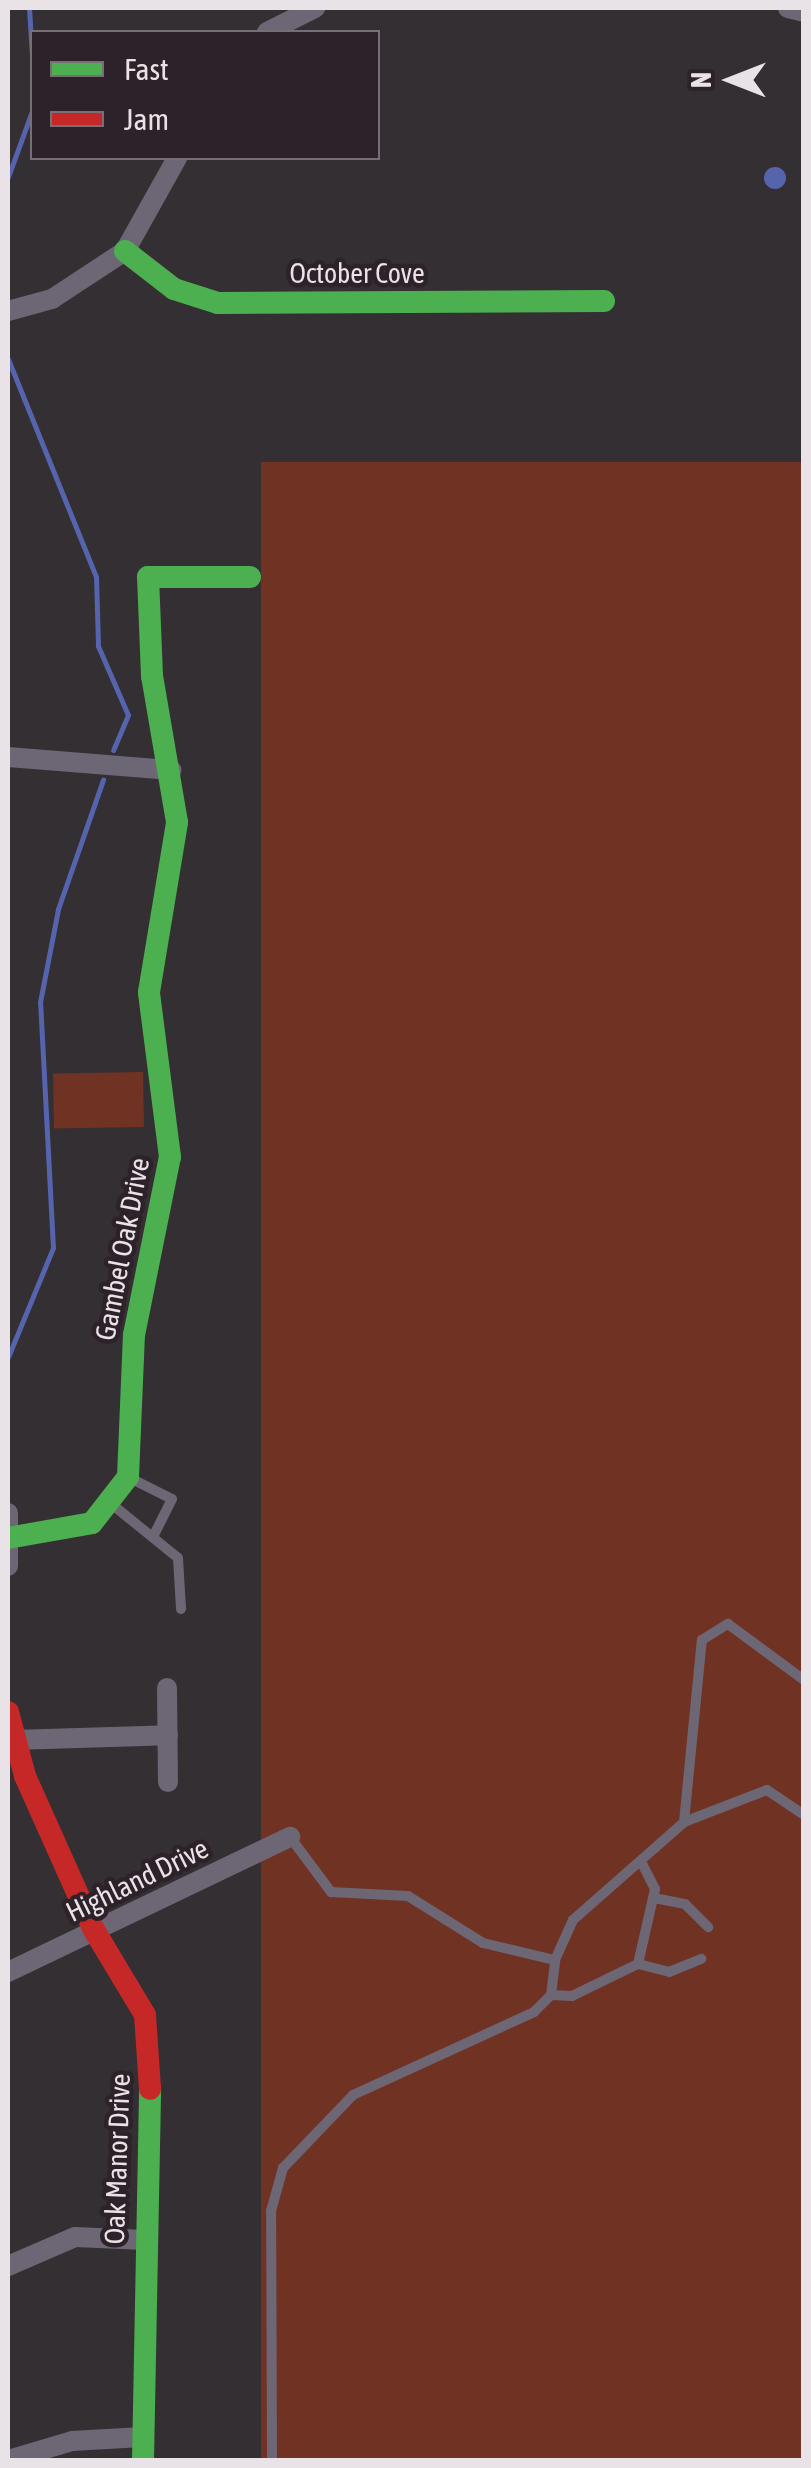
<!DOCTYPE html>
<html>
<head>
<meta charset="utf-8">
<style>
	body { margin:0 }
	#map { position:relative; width:811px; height:2468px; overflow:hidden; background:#342f33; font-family:"Asap Condensed",sans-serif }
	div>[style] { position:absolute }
	.green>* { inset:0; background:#703223; transform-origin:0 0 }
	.water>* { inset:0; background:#5564ad }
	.round { border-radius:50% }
	.stream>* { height:5px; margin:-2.5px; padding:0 2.5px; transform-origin:2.5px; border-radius:2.5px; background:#5564ad }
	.lane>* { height:10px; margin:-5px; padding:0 5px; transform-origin:5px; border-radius:5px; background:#6d6675 }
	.street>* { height:20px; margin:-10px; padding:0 10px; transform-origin:10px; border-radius:10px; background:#6d6675 }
	.fast>* { height:22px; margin:-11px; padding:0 11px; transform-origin:11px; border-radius:11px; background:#4caf50 }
	.jam>* { height:22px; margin:-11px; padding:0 11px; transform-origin:11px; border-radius:11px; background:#c62828 }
	span { translate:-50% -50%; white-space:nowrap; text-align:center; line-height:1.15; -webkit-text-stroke:9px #2d222a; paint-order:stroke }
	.street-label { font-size:28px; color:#e9e2e7 }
	.frame { position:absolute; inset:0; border:10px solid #e9e2e7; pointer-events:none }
	.legend { position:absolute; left:30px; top:30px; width:350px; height:130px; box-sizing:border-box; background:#2d222a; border:2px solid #786f76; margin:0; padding:12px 18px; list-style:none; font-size:30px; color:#e9e2e7 }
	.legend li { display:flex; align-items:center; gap:20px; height:50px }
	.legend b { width:50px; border:2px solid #786f76 }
	.north { position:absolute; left:681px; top:30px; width:100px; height:100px; -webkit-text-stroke:8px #2d222a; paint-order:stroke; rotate:270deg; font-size:28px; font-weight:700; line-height:40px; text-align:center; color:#e9e2e7 }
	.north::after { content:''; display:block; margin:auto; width:35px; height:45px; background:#e9e2e7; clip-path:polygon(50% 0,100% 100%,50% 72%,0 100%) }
</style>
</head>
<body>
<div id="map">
	<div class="green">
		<i style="left:261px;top:462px;width:542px;height:1998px"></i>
		<i style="left:143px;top:1072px;width:55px;height:90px;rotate:89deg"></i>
	</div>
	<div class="water">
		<i class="round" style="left:764px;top:167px;width:22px;height:22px"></i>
	</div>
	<div class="stream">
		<i style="left:29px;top:8px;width:48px;rotate:86.4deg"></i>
		<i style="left:8px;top:177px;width:70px;rotate:-70deg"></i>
		<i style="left:8px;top:359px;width:235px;rotate:68deg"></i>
		<i style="left:96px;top:577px;width:69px;rotate:88.3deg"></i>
		<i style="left:98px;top:646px;width:75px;rotate:66.5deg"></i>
		<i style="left:128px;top:715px;width:38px;rotate:113deg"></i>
		<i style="left:8px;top:1357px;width:118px;rotate:-67.6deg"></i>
		<i style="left:53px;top:1248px;width:246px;rotate:-93deg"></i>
		<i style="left:40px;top:1002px;width:95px;rotate:-79deg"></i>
		<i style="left:58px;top:909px;width:137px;rotate:-70.8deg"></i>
	</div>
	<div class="lane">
		<i style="left:128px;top:1477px;width:49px;rotate:26.6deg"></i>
		<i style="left:172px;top:1499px;width:42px;rotate:116.6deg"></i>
		<i style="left:114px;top:1506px;width:82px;rotate:39.1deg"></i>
		<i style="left:178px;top:1558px;width:51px;rotate:86.6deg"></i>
		<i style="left:684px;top:1822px;width:183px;rotate:-84.4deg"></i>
		<i style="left:702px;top:1640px;width:31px;rotate:-32deg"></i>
		<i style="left:728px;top:1624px;width:94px;rotate:36.4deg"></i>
		<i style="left:290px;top:1837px;width:69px;rotate:53.3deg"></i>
		<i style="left:331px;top:1892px;width:77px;rotate:3deg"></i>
		<i style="left:408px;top:1896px;width:89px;rotate:32.1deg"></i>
		<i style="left:483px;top:1943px;width:74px;rotate:13.3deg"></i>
		<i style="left:555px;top:1960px;width:44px;rotate:-65.8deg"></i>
		<i style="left:573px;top:1920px;width:148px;rotate:-41.4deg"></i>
		<i style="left:684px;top:1822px;width:89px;rotate:-21.1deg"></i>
		<i style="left:767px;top:1790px;width:45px;rotate:34deg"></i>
		<i style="left:654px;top:1898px;width:32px;rotate:11deg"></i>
		<i style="left:685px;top:1904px;width:33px;rotate:45deg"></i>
		<i style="left:638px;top:1964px;width:32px;rotate:14deg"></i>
		<i style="left:669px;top:1972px;width:35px;rotate:-22deg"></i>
		<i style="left:551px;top:1995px;width:21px;rotate:3deg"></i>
		<i style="left:572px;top:1996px;width:73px;rotate:-25.9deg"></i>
		<i style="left:638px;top:1964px;width:77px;rotate:-77.2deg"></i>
		<i style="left:655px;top:1889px;width:28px;rotate:-117deg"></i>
		<i style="left:272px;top:2460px;width:249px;rotate:-90.2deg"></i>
		<i style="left:271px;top:2211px;width:45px;rotate:-74.4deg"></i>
		<i style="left:283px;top:2168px;width:101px;rotate:-46.2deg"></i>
		<i style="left:353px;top:2095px;width:199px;rotate:-24.6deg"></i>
		<i style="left:534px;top:2012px;width:24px;rotate:-45deg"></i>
		<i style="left:551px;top:1995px;width:35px;rotate:-83deg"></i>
	</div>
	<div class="street">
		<i style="left:788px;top:8px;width:16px;rotate:14deg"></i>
		<i style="left:267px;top:32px;width:54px;rotate:-26.6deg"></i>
		<i style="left:8px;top:311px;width:46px;rotate:-15.3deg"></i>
		<i style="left:52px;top:299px;width:87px;rotate:-33.3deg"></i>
		<i style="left:125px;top:251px;width:107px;rotate:-60.8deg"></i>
		<i style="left:8px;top:757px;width:164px;rotate:4.6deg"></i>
		<i style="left:8px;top:1513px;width:53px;rotate:90deg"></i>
		<i style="left:167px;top:1688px;width:94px;rotate:89.4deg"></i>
		<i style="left:13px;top:1740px;width:155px;rotate:-1.8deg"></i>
		<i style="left:8px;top:1972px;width:313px;rotate:-25.6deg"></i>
		<i style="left:8px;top:2266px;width:73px;rotate:-23.4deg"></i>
		<i style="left:75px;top:2237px;width:70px;rotate:2.5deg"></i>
		<i style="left:8px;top:2460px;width:67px;rotate:-16.5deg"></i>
		<i style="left:72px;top:2441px;width:70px;rotate:-3.3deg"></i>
	</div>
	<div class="fast">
		<i style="left:125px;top:251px;width:62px;rotate:37.8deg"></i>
		<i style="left:174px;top:289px;width:46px;rotate:17.7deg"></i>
		<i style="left:218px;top:303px;width:386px;rotate:-0.3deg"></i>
		<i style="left:8px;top:1538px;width:85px;rotate:-10.1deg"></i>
		<i style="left:92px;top:1523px;width:58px;rotate:-52deg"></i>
		<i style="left:128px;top:1477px;width:142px;rotate:-87.6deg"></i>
		<i style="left:134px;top:1335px;width:182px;rotate:-78.6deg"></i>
		<i style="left:170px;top:1157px;width:166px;rotate:-97.3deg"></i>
		<i style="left:149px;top:992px;width:172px;rotate:-80.6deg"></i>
		<i style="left:177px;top:822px;width:148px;rotate:-99.7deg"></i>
		<i style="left:152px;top:676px;width:99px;rotate:-92.3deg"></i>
		<i style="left:148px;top:577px;width:102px"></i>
		<i style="left:143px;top:2460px;width:371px;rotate:-88.9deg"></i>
	</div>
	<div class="jam">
		<i style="left:8px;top:1712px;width:66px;rotate:75.1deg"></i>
		<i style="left:25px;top:1776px;width:169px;rotate:65.9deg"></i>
		<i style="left:94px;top:1930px;width:99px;rotate:59deg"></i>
		<i style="left:145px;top:2015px;width:74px;rotate:86.1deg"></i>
	</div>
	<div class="street-label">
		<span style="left:357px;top:273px">October Cove</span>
		<span style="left:122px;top:1249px;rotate:-79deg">Gambel Oak Drive</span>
		<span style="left:137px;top:1880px;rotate:-26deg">Highland Drive</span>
		<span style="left:117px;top:2159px;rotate:-88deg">Oak Manor Drive</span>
	</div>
	<div class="frame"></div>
	<ul class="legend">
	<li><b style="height:12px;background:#4caf50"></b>Fast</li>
	<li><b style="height:12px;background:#c62828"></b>Jam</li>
	</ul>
	<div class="north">N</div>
</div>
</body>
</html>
